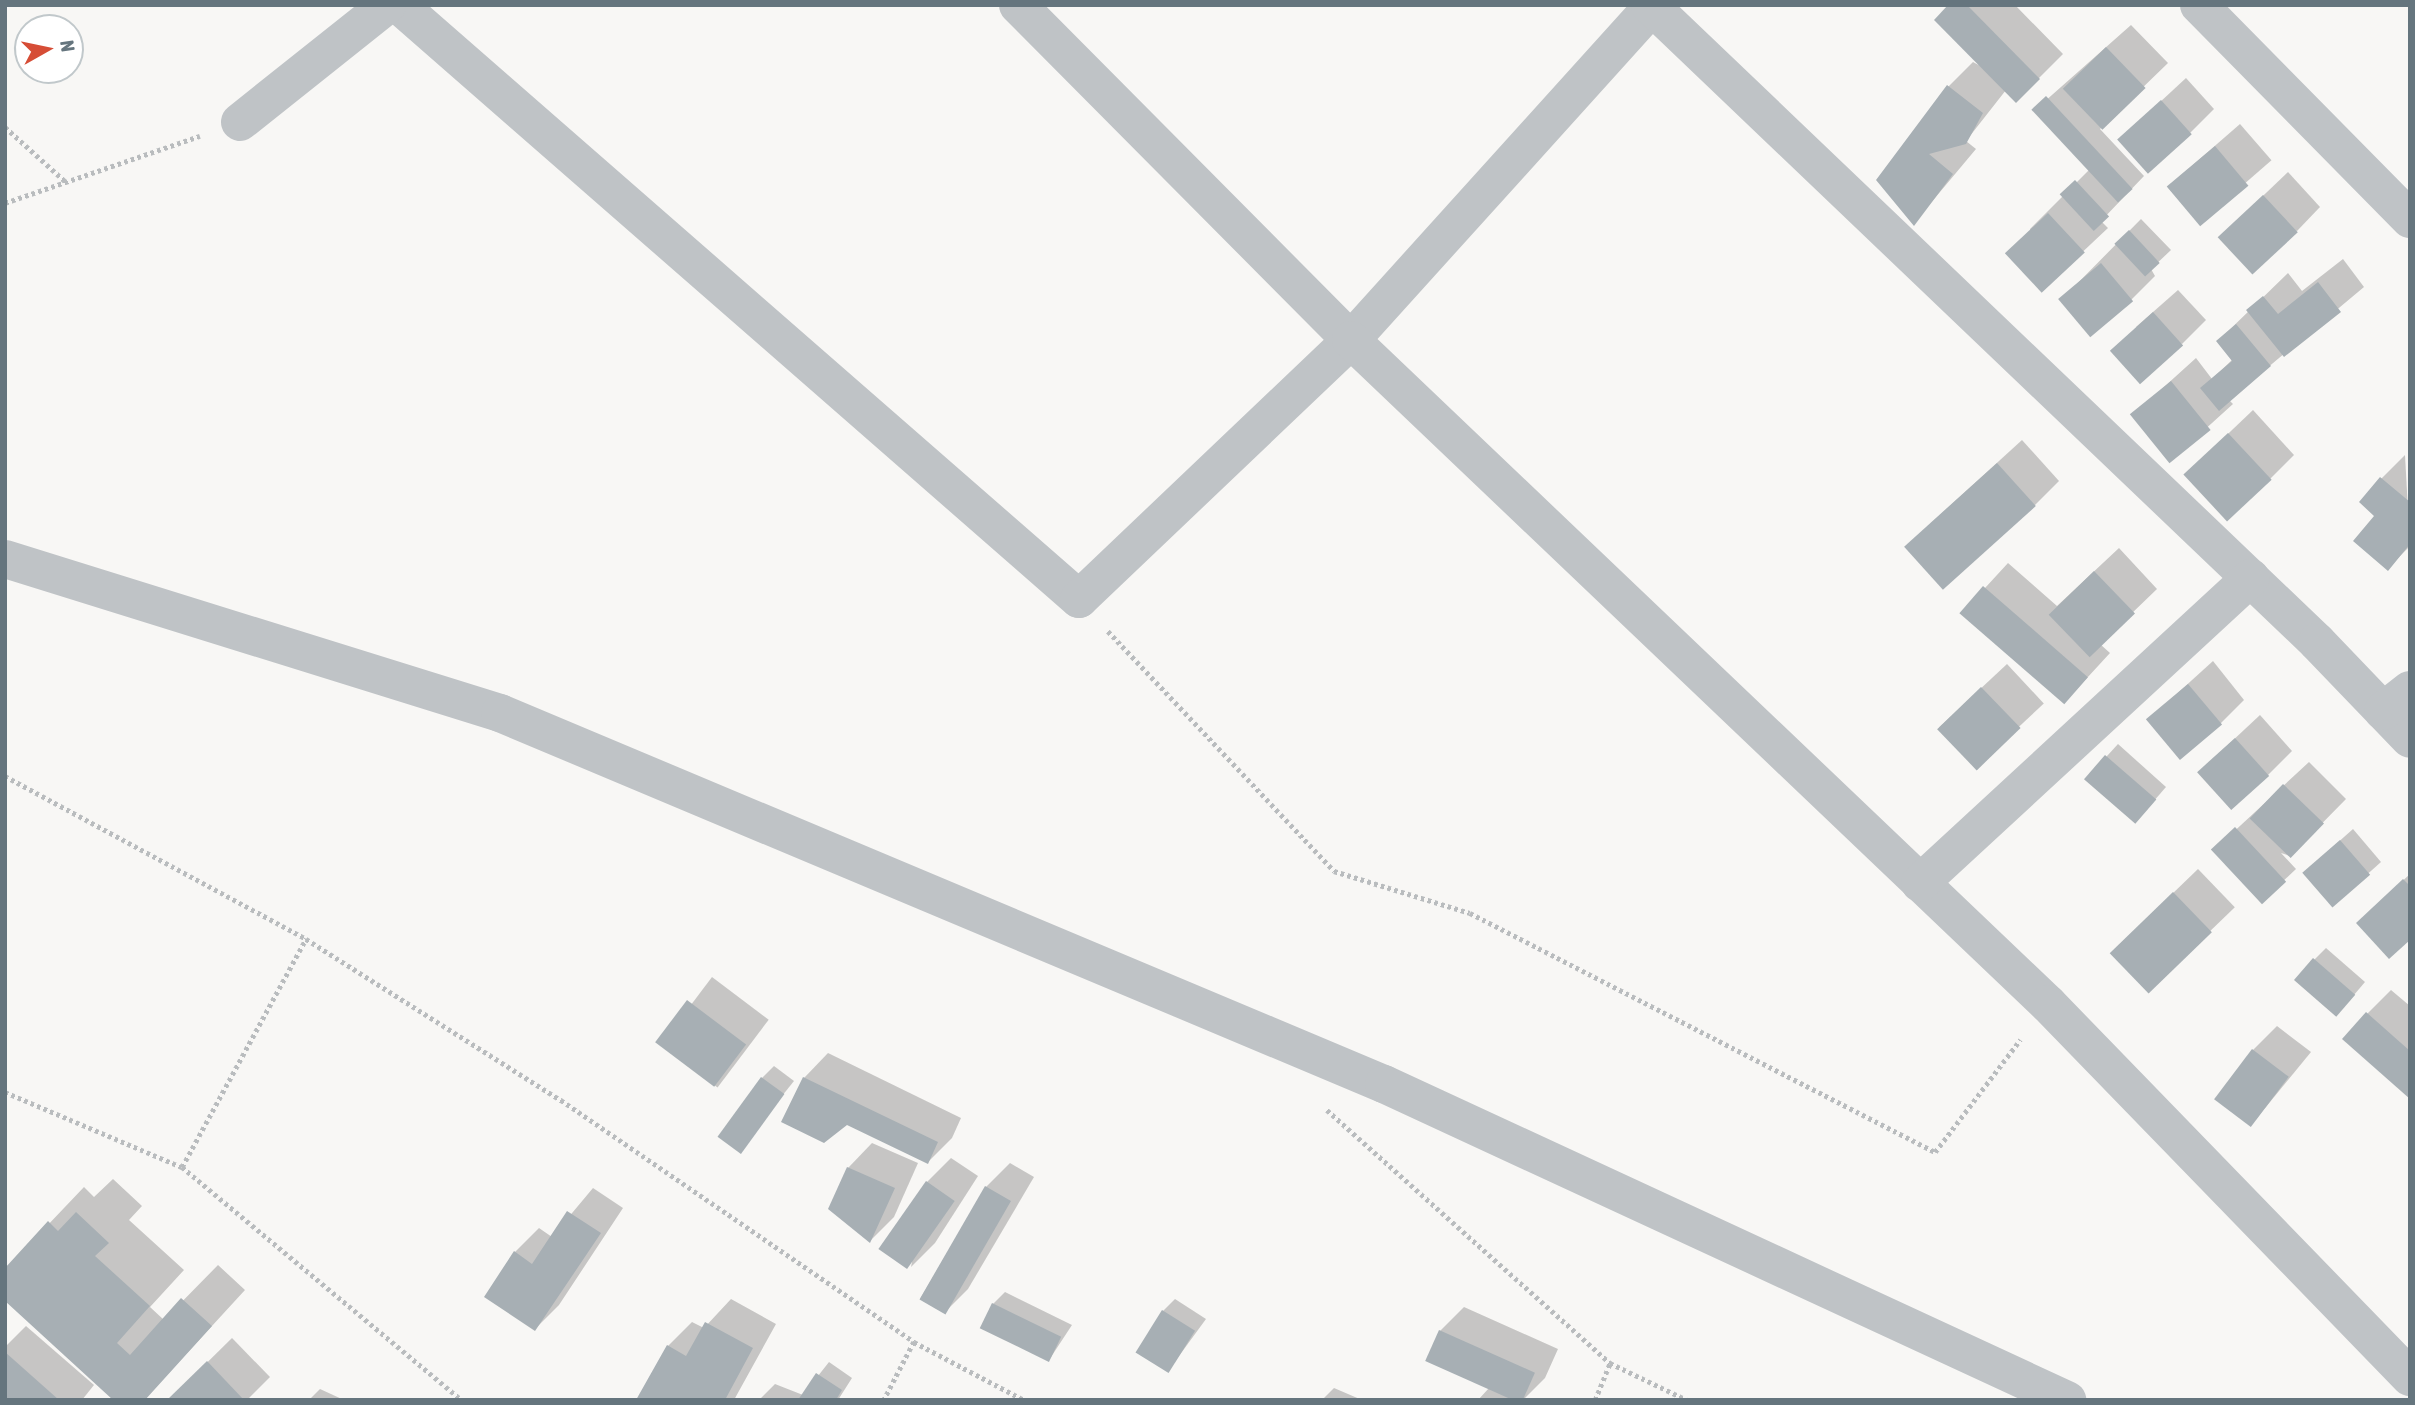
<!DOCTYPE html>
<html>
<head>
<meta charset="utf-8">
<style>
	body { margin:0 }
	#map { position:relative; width:2415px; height:1405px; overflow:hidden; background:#f8f7f5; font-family:"Asap Condensed",sans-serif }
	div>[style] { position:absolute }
	.shadow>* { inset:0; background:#0003; transform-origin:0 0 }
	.building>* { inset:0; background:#a7afb4; transform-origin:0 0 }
	.path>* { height:4.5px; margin-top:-2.25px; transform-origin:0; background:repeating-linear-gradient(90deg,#b9bcbe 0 3.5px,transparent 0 7px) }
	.street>* { height:38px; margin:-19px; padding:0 19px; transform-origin:19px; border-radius:19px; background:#bfc3c6 }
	span { translate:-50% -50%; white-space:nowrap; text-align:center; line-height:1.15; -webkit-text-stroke:7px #fff; paint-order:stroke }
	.frame { position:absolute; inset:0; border:7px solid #65757e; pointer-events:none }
	.north { position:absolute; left:14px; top:14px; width:70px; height:70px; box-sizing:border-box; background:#fff; border:2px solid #c1c8cb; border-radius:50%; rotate:81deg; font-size:19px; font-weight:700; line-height:28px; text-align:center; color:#65757e }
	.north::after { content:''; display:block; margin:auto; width:24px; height:32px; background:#d64d36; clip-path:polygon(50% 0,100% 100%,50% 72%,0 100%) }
</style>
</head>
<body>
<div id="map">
	<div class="shadow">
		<i style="clip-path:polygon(1950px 5px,2015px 5px,2063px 54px,2016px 101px,2006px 90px,1966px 141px,1976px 149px,1914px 223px,1878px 180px,1949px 86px,1973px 62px,1984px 68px)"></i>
		<i style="clip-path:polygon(2131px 25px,2168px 63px,2100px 129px,2144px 176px,2101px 221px,2108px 228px,2041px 291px,2030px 229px,2090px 169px,2035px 110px)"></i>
		<i style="clip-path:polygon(2186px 78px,2214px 109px,2190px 133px,2145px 116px)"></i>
		<i style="left:2240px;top:124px;width:48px;height:96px;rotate:49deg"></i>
		<i style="clip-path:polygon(2288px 172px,2320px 207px,2297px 231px,2244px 214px)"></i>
		<i style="clip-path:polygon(2141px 219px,2171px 250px,2151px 269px,2155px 276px,2131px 300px,2061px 300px)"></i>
		<i style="clip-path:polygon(2343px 259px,2364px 287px,2229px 400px,2233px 404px,2170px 461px,2133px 415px,2196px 358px,2212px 379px,2233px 359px,2218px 341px,2288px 273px,2302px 291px)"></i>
		<i style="clip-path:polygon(2178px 290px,2206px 320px,2182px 344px,2136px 327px)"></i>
		<i style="clip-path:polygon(2253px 410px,2294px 455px,2270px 479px,2210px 451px)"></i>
		<i style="clip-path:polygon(2022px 440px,2059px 481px,2035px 505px,1931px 523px)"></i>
		<i style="clip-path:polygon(2405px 455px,2410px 546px,2388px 568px,2381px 479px)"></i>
		<i style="clip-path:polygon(2119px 548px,2157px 589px,2100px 644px,2110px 653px,2064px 703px,1962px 613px,2008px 563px,2057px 606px)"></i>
		<i style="clip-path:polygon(2213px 661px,2244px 700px,2220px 724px,2148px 720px)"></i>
		<i style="left:2007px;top:664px;width:54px;height:93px;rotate:47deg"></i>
		<i style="clip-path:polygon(2260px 715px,2292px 751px,2268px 775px,2199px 772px)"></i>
		<i style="clip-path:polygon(2118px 744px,2166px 787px,2146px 810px,2086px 779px)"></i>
		<i style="clip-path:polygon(2309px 762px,2346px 799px,2290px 856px,2281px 853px,2296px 869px,2261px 902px,2214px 850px)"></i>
		<i style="clip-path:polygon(2353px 829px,2381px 862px,2333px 905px,2317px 861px)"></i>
		<i style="left:2198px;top:869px;width:53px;height:121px;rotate:46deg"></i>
		<i style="clip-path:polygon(2410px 874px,2410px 938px,2383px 899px)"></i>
		<i style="clip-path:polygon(2326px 948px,2365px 982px,2348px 1002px,2314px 960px)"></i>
		<i style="left:712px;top:977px;width:71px;height:85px;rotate:37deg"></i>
		<i style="clip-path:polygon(2391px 990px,2410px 1006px,2410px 1096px,2367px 1014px)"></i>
		<i style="clip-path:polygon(2277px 1026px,2311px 1052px,2252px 1124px,2253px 1050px)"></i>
		<i style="clip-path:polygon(828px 1053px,961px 1118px,952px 1138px,928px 1162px,846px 1123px,804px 1078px)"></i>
		<i style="clip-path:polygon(774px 1066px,794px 1081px,738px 1151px,762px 1078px)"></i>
		<i style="clip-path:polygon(872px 1143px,918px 1163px,894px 1217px,870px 1241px,831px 1208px,848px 1168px)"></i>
		<i style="clip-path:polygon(951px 1158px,978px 1176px,935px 1243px,911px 1267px,927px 1182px)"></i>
		<i style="clip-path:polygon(1010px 1163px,1034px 1177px,968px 1289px,944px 1313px,920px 1299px,986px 1187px)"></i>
		<i style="clip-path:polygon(113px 1179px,142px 1206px,129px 1220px,184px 1270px,150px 1307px,164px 1320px,218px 1265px,245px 1290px,144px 1400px,5px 1270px,84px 1187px,94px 1197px)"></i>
		<i style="clip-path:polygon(593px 1188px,623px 1208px,559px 1305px,535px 1329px,515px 1252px,539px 1228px,552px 1237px)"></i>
		<i style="clip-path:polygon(1005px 1292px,1072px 1325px,1049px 1360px,993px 1304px)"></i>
		<i style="clip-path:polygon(731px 1299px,776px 1324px,734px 1400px,638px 1400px,668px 1346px,692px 1322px,704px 1328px)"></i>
		<i style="clip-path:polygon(1175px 1299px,1206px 1319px,1168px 1371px,1163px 1311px)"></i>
		<i style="clip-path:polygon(1464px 1307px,1558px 1349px,1545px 1378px,1523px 1400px,1478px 1400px,1489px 1388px,1427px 1360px,1440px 1331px)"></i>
		<i style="clip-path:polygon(26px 1326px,94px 1385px,82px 1400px,5px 1400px,5px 1347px)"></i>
		<i style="clip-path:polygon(232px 1338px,270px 1377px,247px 1400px,169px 1400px)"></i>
		<i style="clip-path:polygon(829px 1362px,852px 1378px,838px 1400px,759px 1400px,775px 1384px,803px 1395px)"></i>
		<i style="clip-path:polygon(1334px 1388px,1362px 1400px,1322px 1400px)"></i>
		<i style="clip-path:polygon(320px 1389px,344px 1400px,309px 1400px)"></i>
	</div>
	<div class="building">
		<i style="clip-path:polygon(1948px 5px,1967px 5px,2040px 79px,2016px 103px,1934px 20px)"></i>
		<i style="left:2106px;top:47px;width:57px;height:60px;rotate:46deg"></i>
		<i style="clip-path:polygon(1947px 85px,1983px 113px,1966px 144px,1929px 154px,1953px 174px,1914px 226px,1876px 180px)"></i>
		<i style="left:2046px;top:96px;width:127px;height:20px;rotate:47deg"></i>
		<i style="left:2161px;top:100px;width:46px;height:59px;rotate:48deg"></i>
		<i style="left:2215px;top:146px;width:52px;height:63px;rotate:50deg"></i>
		<i style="left:2075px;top:180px;width:50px;height:21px;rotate:47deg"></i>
		<i style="left:2263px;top:195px;width:51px;height:62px;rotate:47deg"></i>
		<i style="left:2048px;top:213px;width:54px;height:59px;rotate:47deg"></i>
		<i style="left:2129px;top:230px;width:45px;height:20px;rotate:47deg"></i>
		<i style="left:2101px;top:263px;width:50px;height:56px;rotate:50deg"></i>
		<i style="clip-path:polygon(2318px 282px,2341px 312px,2284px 357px,2246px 310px,2263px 296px,2278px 314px)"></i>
		<i style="left:2153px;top:312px;width:45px;height:58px;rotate:48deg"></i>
		<i style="clip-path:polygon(2236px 324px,2271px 366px,2219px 411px,2200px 388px,2232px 361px,2216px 341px)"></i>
		<i style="left:2171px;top:381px;width:63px;height:53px;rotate:51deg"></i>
		<i style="left:2228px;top:433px;width:64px;height:61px;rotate:47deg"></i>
		<i style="left:1997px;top:463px;width:58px;height:125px;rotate:48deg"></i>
		<i style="clip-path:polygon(2380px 477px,2410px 502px,2410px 544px,2388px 571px,2353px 541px,2374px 516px,2359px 502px)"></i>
		<i style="left:2094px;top:571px;width:59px;height:63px;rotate:46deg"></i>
		<i style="left:1983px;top:586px;width:139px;height:36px;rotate:41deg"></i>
		<i style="left:2188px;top:684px;width:53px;height:55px;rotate:50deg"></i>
		<i style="left:1981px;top:687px;width:57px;height:61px;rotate:46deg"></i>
		<i style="left:2235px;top:738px;width:51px;height:51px;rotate:48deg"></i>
		<i style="left:2105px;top:755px;width:68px;height:32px;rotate:41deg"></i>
		<i style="left:2283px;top:784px;width:57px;height:48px;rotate:44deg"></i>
		<i style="left:2235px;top:827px;width:75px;height:33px;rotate:47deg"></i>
		<i style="left:2340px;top:840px;width:46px;height:50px;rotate:49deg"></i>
		<i style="clip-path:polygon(2403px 879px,2410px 886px,2410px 940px,2389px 959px,2356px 923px)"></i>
		<i style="left:2173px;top:892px;width:56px;height:88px;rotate:46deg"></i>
		<i style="left:2313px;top:958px;width:56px;height:29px;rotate:41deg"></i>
		<i style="left:687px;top:1000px;width:74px;height:53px;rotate:37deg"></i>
		<i style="clip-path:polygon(2366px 1012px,2410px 1051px,2410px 1099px,2342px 1039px)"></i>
		<i style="left:2252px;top:1049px;width:46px;height:63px;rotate:37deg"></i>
		<i style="left:761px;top:1077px;width:29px;height:74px;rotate:36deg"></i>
		<i style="clip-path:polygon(803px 1077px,938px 1142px,928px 1164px,847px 1125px,824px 1143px,781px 1122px)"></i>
		<i style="clip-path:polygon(847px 1167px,895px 1188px,870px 1243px,828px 1209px)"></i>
		<i style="left:926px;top:1181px;width:35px;height:83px;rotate:35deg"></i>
		<i style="left:985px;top:1186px;width:30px;height:131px;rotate:30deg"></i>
		<i style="clip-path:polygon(567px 1211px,601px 1233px,535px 1331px,484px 1297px,514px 1251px,532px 1264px)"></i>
		<i style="clip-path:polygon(76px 1212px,109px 1243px,95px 1256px,150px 1306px,117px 1343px,130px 1355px,181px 1298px,212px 1326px,145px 1400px,113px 1400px,5px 1301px,5px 1268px,48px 1221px,58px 1231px)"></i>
		<i style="left:992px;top:1303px;width:77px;height:28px;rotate:26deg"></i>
		<i style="left:1162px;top:1310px;width:39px;height:50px;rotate:32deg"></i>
		<i style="clip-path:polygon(705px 1322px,753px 1348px,725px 1400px,636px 1400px,667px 1345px,686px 1356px)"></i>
		<i style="left:1439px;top:1330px;width:105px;height:34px;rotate:24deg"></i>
		<i style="clip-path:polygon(5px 1352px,59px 1400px,5px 1400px)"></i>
		<i style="clip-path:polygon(207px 1361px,244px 1400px,167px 1400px)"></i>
		<i style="clip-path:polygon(816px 1373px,842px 1390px,836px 1400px,798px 1400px)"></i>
	</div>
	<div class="path">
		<i style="left:5px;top:127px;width:82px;rotate:42deg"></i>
		<i style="left:5px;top:203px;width:206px;rotate:-19deg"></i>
		<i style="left:1108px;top:631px;width:330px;rotate:46.7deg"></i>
		<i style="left:1334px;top:871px;width:142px;rotate:17.2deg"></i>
		<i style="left:1470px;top:913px;width:523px;rotate:27.2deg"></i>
		<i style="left:1935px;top:1152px;width:141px;rotate:-52.8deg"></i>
		<i style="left:5px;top:776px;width:342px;rotate:28.4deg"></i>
		<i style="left:5px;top:1092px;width:192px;rotate:23deg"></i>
		<i style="left:182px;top:1167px;width:364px;rotate:39.8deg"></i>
		<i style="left:1327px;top:1110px;width:380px;rotate:41.8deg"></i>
		<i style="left:1610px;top:1363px;width:85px;rotate:25.7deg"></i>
		<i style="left:182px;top:1167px;width:260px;rotate:-61.5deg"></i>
		<i style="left:306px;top:939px;width:302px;rotate:32.3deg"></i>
		<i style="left:561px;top:1100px;width:428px;rotate:34.4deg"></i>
		<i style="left:914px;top:1342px;width:65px;rotate:117.3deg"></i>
		<i style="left:914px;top:1342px;width:124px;rotate:27.8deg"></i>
		<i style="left:1595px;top:1400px;width:40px;rotate:-68deg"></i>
	</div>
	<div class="street">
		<i style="left:399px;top:5px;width:903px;rotate:41.14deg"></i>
		<i style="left:1079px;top:599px;width:376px;rotate:-43.6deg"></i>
		<i style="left:1351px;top:340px;width:452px;rotate:-47.9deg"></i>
		<i style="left:1018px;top:5px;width:472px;rotate:45.2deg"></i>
		<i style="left:1351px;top:340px;width:963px;rotate:43.61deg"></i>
		<i style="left:2048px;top:1004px;width:520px;rotate:45.86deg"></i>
		<i style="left:1650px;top:5px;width:922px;rotate:43.68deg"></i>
		<i style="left:2317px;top:642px;width:134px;rotate:46.2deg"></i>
		<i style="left:2199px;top:5px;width:301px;rotate:45.4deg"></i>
		<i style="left:240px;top:122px;width:188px;rotate:-38.5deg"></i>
		<i style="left:5px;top:559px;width:518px;rotate:17.28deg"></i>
		<i style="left:500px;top:713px;width:959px;rotate:22.77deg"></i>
		<i style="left:1384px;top:1084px;width:753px;rotate:24.83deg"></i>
		<i style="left:2383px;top:711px;width:34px;rotate:-38deg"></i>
		<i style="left:1920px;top:883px;width:450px;rotate:-42.7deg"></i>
	</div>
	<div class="frame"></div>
	<div class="north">N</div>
</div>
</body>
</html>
